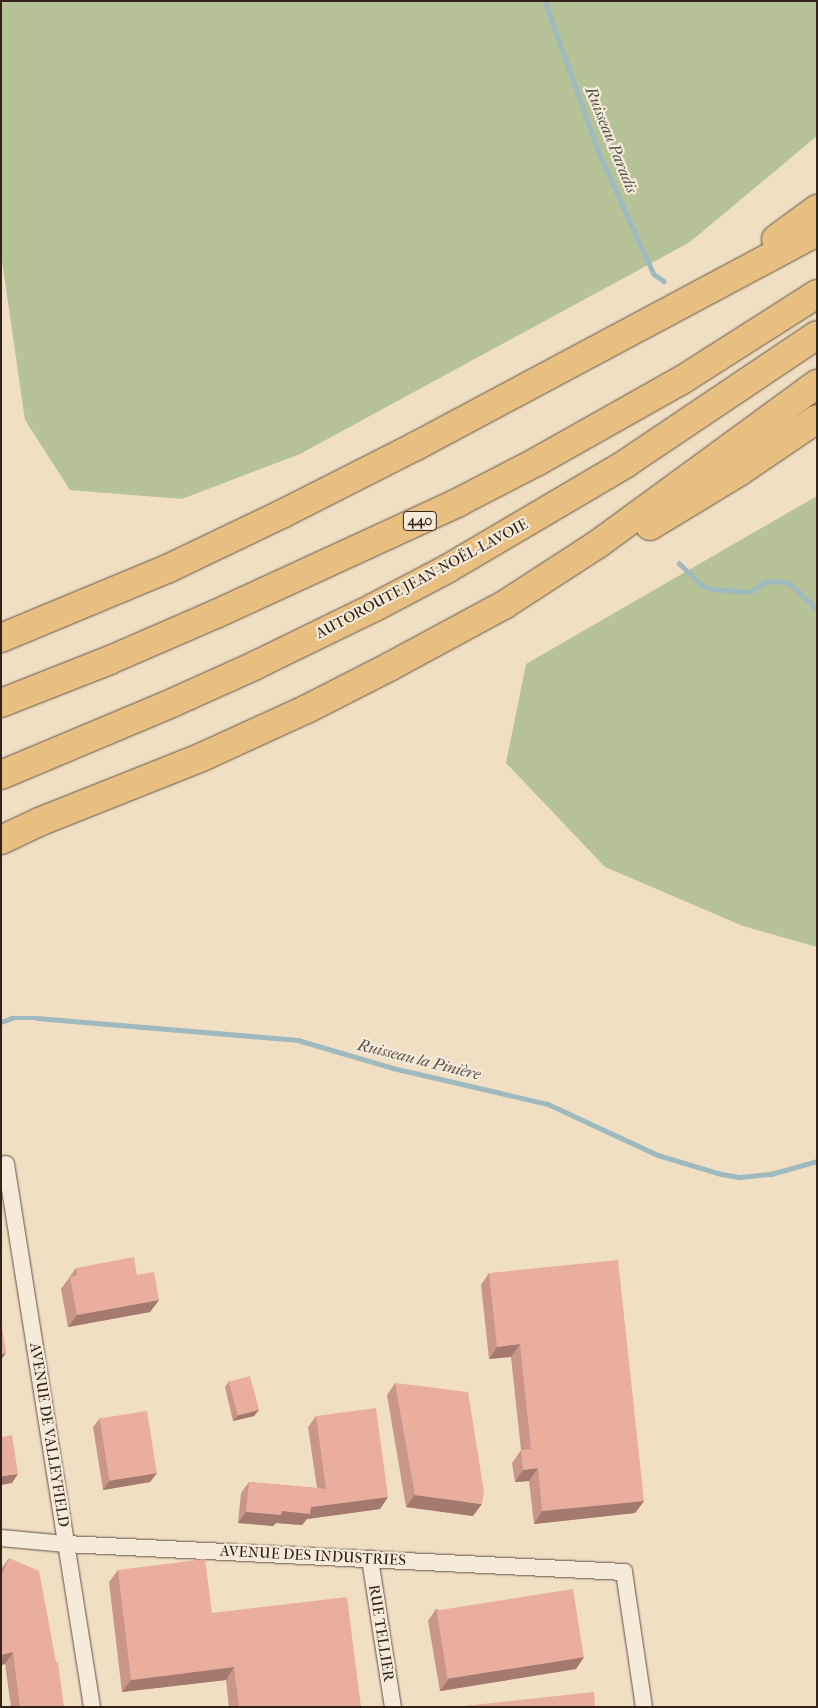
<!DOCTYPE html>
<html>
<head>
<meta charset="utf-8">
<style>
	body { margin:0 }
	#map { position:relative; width:818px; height:1708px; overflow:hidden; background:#f1dfc4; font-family:"IM FELL French Canon",serif }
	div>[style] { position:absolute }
	.green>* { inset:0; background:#b6c297 }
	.stream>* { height:4.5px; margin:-2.25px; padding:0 2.25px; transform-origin:2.25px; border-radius:2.25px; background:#9fbabe }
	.roads { filter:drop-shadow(0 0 1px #625244) drop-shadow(0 0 1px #625244) }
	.street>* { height:16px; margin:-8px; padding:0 8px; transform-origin:8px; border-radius:8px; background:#f6ead9 }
	.highway>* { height:28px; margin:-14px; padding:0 14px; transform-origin:14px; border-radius:14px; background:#e8c082 }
	.wall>* { inset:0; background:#c99689 }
	.shaded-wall>* { inset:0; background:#a47a6f }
	.building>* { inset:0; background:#eaae9f; transform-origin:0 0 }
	span { translate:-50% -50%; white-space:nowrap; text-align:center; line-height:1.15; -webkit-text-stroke:4.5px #f6ead9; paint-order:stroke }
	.shield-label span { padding:1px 4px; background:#f6ead9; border:1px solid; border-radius:4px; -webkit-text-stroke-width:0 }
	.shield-label { font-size:14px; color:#322319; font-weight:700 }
	.street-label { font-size:15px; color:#322319 }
	.water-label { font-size:16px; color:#53504b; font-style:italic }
	.frame { position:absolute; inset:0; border:2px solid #322319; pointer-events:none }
</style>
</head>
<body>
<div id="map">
	<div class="green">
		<i style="clip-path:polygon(1px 1px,817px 1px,817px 136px,690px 242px,300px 454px,182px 499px,70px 490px,25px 420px,1px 254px)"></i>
		<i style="clip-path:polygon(817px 496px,817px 947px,743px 926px,605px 867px,506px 763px,526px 664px)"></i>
	</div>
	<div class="stream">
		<i style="left:545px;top:1px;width:161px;rotate:70.4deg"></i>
		<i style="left:599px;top:153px;width:133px;rotate:65.6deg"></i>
		<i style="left:654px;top:274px;width:12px;rotate:35deg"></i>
		<i style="left:679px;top:563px;width:33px;rotate:44deg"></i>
		<i style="left:703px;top:586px;width:9px;rotate:18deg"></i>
		<i style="left:712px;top:589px;width:32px;rotate:5deg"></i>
		<i style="left:744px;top:592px;width:6px"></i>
		<i style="left:750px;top:592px;width:18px;rotate:-34deg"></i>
		<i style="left:765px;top:582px;width:14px;rotate:-4deg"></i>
		<i style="left:779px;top:581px;width:10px;rotate:11deg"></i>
		<i style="left:789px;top:583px;width:38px;rotate:43deg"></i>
		<i style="left:1px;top:1022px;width:12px;rotate:-20deg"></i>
		<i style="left:12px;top:1018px;width:25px"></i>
		<i style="left:37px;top:1018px;width:262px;rotate:4.8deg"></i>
		<i style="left:298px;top:1040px;width:99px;rotate:16.4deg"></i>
		<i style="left:393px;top:1068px;width:159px;rotate:13.1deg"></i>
		<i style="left:548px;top:1104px;width:121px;rotate:24.9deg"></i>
		<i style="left:658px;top:1155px;width:66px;rotate:16.8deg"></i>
		<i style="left:721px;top:1174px;width:20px;rotate:9deg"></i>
		<i style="left:741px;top:1177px;width:30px;rotate:-6deg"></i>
		<i style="left:771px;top:1174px;width:48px;rotate:-15.8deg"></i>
	</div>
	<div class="roads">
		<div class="street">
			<i style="left:6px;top:1164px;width:550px;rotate:81deg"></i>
			<i style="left:1px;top:1538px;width:65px;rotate:5.3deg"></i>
			<i style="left:66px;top:1544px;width:559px;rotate:2.87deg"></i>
			<i style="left:624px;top:1572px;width:136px;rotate:81.6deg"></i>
			<i style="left:370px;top:1559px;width:150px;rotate:81.2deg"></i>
		</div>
		<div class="highway">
			<i style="left:776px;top:239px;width:51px;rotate:-36.2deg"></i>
			<i style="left:650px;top:526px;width:104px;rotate:-31.2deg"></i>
			<i style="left:739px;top:472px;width:94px;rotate:-34.2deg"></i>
			<i style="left:1px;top:638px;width:180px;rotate:-22.6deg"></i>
			<i style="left:167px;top:569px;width:127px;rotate:-25.6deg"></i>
			<i style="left:282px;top:514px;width:150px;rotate:-26.9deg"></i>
			<i style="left:416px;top:446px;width:455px;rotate:-28.1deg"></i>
			<i style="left:1px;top:703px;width:117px;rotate:-21.5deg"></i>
			<i style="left:110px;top:660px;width:116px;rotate:-23.5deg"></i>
			<i style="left:216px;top:614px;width:268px;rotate:-24.7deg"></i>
			<i style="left:459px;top:502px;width:89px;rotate:-27.4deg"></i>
			<i style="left:538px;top:461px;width:165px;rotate:-29.4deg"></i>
			<i style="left:682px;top:380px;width:160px;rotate:-32.5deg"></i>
			<i style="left:1px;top:775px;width:186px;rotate:-22.8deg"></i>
			<i style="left:172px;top:703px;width:92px;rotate:-24.3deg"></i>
			<i style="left:256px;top:665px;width:130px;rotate:-26deg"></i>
			<i style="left:373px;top:608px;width:84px;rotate:-27.8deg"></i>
			<i style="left:447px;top:569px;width:207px;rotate:-30.5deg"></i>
			<i style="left:625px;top:464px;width:231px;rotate:-33.9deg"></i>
			<i style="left:1px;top:840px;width:42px;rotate:-25.3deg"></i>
			<i style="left:39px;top:822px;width:175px;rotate:-21.7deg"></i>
			<i style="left:202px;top:757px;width:115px;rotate:-24.6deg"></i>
			<i style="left:307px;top:709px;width:94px;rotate:-27.1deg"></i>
			<i style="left:391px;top:666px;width:128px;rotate:-28.4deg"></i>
			<i style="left:504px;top:605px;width:112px;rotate:-33deg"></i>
			<i style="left:598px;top:544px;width:271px;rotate:-36.2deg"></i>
		</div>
	</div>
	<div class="wall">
		<i style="clip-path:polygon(76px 1268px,137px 1275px,159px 1300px,150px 1312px,68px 1327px,61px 1289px)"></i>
		<i style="clip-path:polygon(489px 1273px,644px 1501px,635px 1513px,534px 1524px,529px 1481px,515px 1482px,512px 1463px,521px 1450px,511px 1357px,489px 1359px,481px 1285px)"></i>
		<i style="clip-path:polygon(229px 1381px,259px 1410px,254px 1416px,233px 1421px,225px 1387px)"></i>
		<i style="clip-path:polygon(395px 1383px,473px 1516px,406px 1507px,387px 1395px)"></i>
		<i style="clip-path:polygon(316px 1416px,388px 1497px,380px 1509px,307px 1519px,302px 1525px,276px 1523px,273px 1526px,238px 1523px,241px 1493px,249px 1482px,317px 1488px,308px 1427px)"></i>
		<i style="clip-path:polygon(100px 1418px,157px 1473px,150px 1482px,103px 1490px,93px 1427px)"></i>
		<i style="clip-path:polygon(9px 1558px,64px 1707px,11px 1707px,5px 1664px,1px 1665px,1px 1569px)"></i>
		<i style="clip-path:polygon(118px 1570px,212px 1613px,361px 1707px,229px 1707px,226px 1680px,122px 1692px,109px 1582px)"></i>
		<i style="clip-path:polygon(436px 1609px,584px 1657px,576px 1669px,440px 1691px,428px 1621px)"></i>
	</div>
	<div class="shaded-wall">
		<i style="clip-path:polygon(159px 1300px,150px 1312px,68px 1327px,77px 1315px)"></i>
		<i style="clip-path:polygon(520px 1344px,511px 1357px,489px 1359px,497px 1347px)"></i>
		<i style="clip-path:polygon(6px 1353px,1px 1360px,1px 1354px)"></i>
		<i style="clip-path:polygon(259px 1410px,254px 1416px,233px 1421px,238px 1415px)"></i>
		<i style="clip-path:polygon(538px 1468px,529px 1481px,515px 1482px,523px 1470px)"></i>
		<i style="clip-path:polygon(157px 1473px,150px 1482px,103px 1490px,110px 1480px)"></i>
		<i style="clip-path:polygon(18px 1474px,12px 1483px,1px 1485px,1px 1476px)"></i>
		<i style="clip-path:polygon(415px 1495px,482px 1504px,473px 1516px,406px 1507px)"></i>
		<i style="clip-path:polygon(388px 1497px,380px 1509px,307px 1519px,302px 1525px,276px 1523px,273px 1526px,238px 1523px,246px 1512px,282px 1511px)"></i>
		<i style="clip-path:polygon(644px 1501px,635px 1513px,534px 1524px,542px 1511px)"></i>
		<i style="clip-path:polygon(13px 1652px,5px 1664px,1px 1665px,1px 1655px)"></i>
		<i style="clip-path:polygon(584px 1657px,576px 1669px,440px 1691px,449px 1678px)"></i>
		<i style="clip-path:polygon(234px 1667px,226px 1680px,122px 1692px,131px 1680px)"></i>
	</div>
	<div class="building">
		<i style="clip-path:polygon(134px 1257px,137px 1275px,154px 1272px,159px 1300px,77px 1315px,70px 1277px,77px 1275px,76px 1268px)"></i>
		<i style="clip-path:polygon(618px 1260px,644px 1501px,542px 1511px,538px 1468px,523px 1470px,521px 1450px,531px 1449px,520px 1344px,497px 1347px,489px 1273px)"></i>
		<i style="clip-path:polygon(1px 1321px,6px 1353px,1px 1354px)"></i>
		<i style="left:250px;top:1376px;width:35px;height:22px;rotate:75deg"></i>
		<i style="clip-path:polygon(395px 1383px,468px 1392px,484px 1492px,482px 1504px,415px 1495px)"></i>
		<i style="clip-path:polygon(376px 1408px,388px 1497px,311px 1507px,310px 1514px,282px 1511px,281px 1515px,246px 1512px,249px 1482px,326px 1489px,316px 1416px)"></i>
		<i style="left:147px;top:1411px;width:63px;height:48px;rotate:81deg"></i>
		<i style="clip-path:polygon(12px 1435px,18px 1474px,1px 1476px,1px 1437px)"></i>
		<i style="clip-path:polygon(9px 1558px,39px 1571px,56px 1662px,58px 1662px,64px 1707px,20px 1707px,13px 1652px,1px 1655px,1px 1577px)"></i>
		<i style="clip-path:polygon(205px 1559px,212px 1613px,347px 1597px,361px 1707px,239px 1707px,234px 1667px,131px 1680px,118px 1570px)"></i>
		<i style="left:573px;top:1589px;width:69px;height:138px;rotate:81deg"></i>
		<i style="clip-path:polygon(594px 1692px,595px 1707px,455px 1707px)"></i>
	</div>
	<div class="shield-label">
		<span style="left:420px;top:521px">440</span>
	</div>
	<div class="street-label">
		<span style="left:422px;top:579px;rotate:-28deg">AUTOROUTE JEAN-NOËL-LAVOIE</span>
		<span style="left:49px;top:1435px;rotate:81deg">AVENUE DE VALLEYFIELD</span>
		<span style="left:313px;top:1556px;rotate:3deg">AVENUE DES INDUSTRIES</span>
		<span style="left:381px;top:1633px;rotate:81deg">RUE TELLIER</span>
	</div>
	<div class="water-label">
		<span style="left:611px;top:140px;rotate:68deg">Ruisseau Paradis</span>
		<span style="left:419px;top:1060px;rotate:14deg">Ruisseau la Pinière</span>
	</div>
	<div class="frame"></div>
</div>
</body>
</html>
